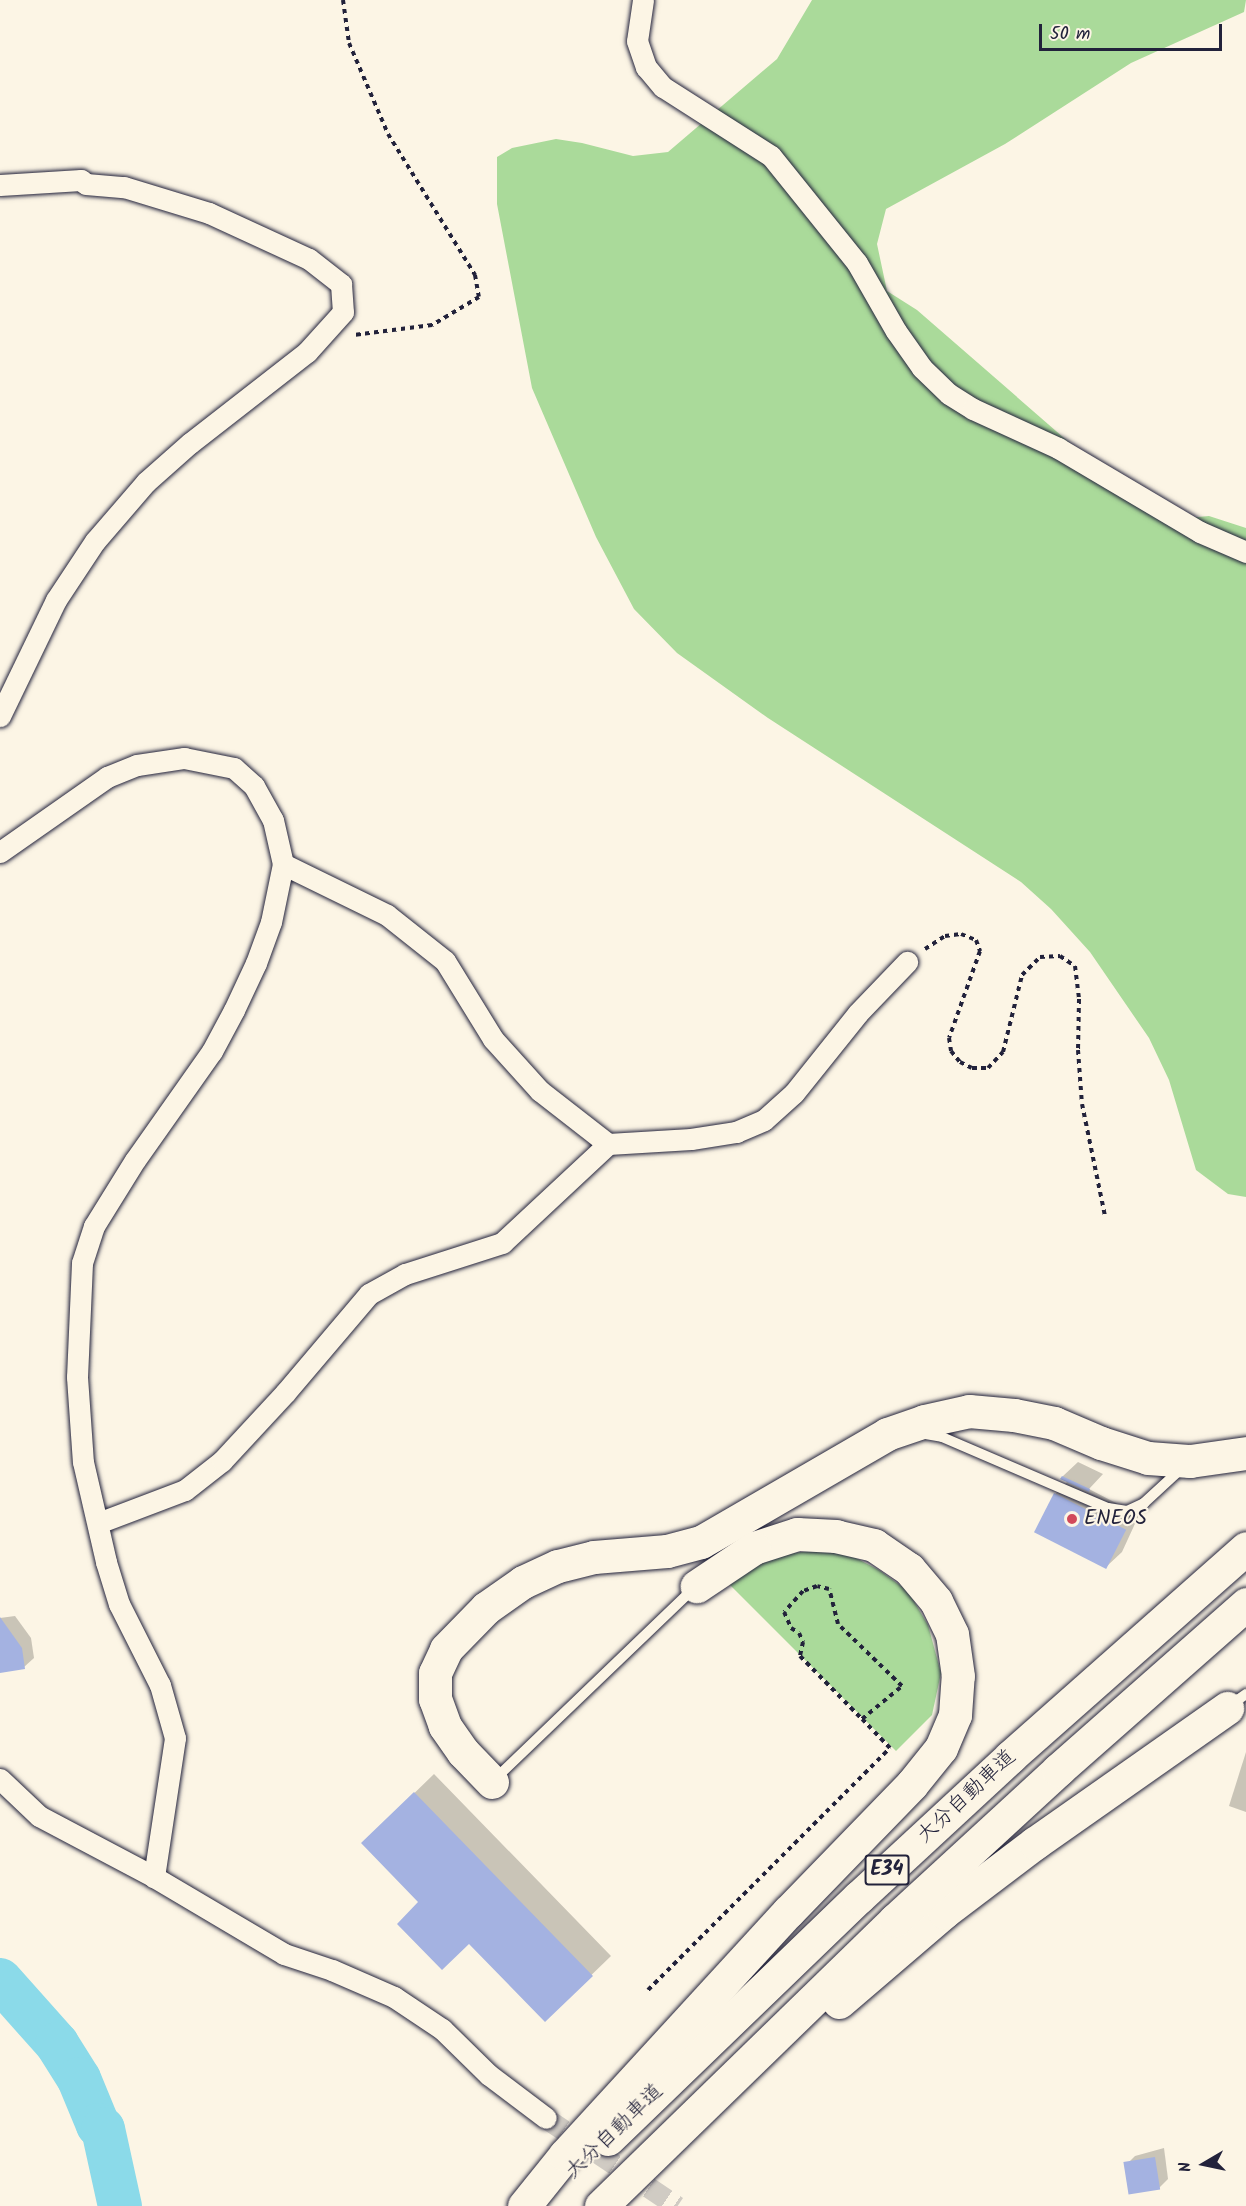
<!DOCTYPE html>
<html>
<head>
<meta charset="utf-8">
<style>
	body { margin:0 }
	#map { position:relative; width:1246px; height:2206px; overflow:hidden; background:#fcf5e5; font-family:Kalam,"Klee One",sans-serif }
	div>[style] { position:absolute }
	.green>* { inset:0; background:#aada9a }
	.shadow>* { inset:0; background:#0003 }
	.river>* { height:44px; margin:-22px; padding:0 22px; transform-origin:22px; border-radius:22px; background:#8bdae9 }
	.building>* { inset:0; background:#a4b2e1; transform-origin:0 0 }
	.street-tunnel>* { height:21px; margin-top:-10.5px; transform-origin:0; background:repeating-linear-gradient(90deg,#d0cbc3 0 21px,transparent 0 31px) }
	.path>* { height:4px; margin-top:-2px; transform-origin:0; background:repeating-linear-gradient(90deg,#22223b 0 4.5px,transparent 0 9px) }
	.roads { filter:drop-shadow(0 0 2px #22223b) drop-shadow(0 0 2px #22223b) }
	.lane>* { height:10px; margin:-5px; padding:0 5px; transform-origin:5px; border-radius:5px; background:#fcf5e5 }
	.street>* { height:21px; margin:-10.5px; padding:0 10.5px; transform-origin:10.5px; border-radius:10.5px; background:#fcf5e5 }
	.highway>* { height:33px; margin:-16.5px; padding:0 16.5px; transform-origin:16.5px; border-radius:16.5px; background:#fcf5e5 }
	.dots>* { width:16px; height:16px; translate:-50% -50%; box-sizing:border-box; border:3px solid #fcf5e5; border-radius:50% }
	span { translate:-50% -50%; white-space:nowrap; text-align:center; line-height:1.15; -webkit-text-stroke:4.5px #fcf5e5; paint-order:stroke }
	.shield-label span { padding:2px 4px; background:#fcf5e5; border:2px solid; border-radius:4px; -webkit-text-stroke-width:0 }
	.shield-label { font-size:20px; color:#22223b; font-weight:700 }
	.poi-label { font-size:21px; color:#22223b }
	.left { translate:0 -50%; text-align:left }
	.street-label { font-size:21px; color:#22223b }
	.north { position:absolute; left:1174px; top:2134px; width:60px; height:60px; -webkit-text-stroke:4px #fcf5e5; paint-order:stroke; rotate:261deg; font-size:16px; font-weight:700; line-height:24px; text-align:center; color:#22223b }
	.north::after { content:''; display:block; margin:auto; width:21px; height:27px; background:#22223b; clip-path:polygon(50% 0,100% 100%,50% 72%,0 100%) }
	.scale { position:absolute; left:1039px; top:24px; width:183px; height:27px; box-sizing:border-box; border:3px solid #22223b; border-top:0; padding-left:8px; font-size:18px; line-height:21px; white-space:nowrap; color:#22223b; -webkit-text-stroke:4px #fcf5e5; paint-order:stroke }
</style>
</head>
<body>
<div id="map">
	<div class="green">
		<i style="clip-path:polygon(812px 0,1246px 0,1244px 12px,1131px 63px,1005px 144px,886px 209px,877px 244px,887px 291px,917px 310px,1140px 504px,1176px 519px,1209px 516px,1246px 528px,1246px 1197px,1228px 1194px,1196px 1170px,1169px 1080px,1149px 1038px,1090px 952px,1051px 909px,1021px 882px,768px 718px,677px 653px,634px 609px,596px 537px,532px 388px,497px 204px,497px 157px,512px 148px,556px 139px,582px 143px,633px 156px,668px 152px,777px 59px)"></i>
		<i style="clip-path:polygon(816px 1550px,852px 1556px,879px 1570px,908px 1591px,928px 1625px,941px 1673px,932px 1715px,896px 1751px,727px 1582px,739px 1570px,787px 1554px)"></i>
	</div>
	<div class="shadow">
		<i style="clip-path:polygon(1078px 1462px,1103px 1474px,1089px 1489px,1139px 1515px,1122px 1552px,1107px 1566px,1055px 1494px,1068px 1481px,1062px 1479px,1063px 1476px)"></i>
		<i style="clip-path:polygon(15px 1616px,31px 1638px,34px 1658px,24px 1667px,0 1671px,0 1618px)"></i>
		<i style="clip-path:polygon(1246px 1752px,1246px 1812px,1229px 1806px)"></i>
		<i style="clip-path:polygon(434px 1774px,611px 1956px,545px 2020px,469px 1941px,420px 1902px,363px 1843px)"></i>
		<i style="clip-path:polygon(1164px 2148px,1168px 2179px,1159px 2188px,1126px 2165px,1135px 2156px)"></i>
	</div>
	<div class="river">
		<i style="left:0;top:1980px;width:86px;rotate:48.3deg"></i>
		<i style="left:57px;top:2044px;width:41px;rotate:57.8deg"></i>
		<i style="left:79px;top:2079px;width:50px;rotate:67.6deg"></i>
		<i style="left:98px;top:2125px;width:6px;rotate:39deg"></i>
		<i style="left:103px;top:2129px;width:79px;rotate:77.6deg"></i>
	</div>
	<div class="building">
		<i style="clip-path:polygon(1062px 1476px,1090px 1489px,1089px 1492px,1060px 1479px)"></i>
		<i style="left:1054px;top:1493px;width:81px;height:44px;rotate:27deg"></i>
		<i style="clip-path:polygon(0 1617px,22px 1648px,25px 1669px,0 1673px)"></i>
		<i style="clip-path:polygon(414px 1792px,593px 1976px,545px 2022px,469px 1944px,442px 1970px,397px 1924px,418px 1902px,361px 1843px)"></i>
		<i style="left:1155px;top:2157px;width:33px;height:32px;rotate:81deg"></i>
	</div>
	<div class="street-tunnel">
		<i style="left:546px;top:2118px;width:158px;rotate:33.9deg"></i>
	</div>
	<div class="path">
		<i style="left:343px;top:0;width:43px;rotate:82.1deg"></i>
		<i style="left:349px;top:43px;width:99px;rotate:66.8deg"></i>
		<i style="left:388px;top:134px;width:166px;rotate:58.3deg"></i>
		<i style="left:475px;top:275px;width:22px;rotate:80deg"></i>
		<i style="left:479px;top:297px;width:55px;rotate:149.2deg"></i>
		<i style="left:432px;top:325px;width:79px;rotate:172.7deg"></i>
		<i style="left:925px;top:949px;width:24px;rotate:-33deg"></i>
		<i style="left:945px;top:936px;width:16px;rotate:-7deg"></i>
		<i style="left:961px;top:934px;width:16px;rotate:22deg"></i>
		<i style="left:976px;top:940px;width:12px;rotate:70deg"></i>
		<i style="left:980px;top:951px;width:92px;rotate:109.6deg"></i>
		<i style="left:949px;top:1038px;width:13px;rotate:81deg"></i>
		<i style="left:951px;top:1051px;width:14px;rotate:51deg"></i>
		<i style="left:960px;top:1062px;width:13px;rotate:27deg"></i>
		<i style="left:972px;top:1068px;width:16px"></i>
		<i style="left:988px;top:1068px;width:22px;rotate:-47deg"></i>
		<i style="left:1003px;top:1052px;width:79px;rotate:-76.1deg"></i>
		<i style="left:1022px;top:975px;width:25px;rotate:-45deg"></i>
		<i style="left:1040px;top:957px;width:20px;rotate:-3deg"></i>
		<i style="left:1060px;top:956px;width:18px;rotate:34deg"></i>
		<i style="left:1075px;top:966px;width:33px;rotate:83deg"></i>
		<i style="left:1079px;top:999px;width:51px;rotate:91.1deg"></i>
		<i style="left:1078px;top:1050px;width:54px;rotate:85.8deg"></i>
		<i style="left:1082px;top:1104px;width:114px;rotate:78.4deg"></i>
		<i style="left:648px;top:1990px;width:342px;rotate:-45deg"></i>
		<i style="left:890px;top:1748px;width:40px;rotate:-134deg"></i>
		<i style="left:862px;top:1719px;width:52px;rotate:-39.5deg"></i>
		<i style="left:902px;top:1686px;width:89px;rotate:-135.9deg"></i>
		<i style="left:838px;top:1624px;width:36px;rotate:-104deg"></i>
		<i style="left:829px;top:1589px;width:12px;rotate:-166deg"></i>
		<i style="left:817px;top:1586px;width:15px;rotate:160deg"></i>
		<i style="left:803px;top:1591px;width:28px;rotate:132deg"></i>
		<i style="left:784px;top:1612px;width:17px;rotate:66deg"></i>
		<i style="left:791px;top:1628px;width:9px;rotate:32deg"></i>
		<i style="left:799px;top:1633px;width:10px;rotate:66deg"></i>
		<i style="left:803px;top:1642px;width:14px;rotate:102deg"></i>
		<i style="left:800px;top:1656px;width:88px;rotate:45.5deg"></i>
	</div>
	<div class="roads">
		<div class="lane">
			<i style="left:920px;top:1433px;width:22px;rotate:10deg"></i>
			<i style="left:942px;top:1437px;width:181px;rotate:23.2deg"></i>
			<i style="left:1108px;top:1508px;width:19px;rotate:9deg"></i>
			<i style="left:1127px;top:1511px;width:19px;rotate:-25deg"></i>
			<i style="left:1144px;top:1503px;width:53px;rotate:-42.7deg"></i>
			<i style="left:1229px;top:1706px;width:21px;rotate:-35deg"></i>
			<i style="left:495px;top:1779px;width:276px;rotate:-43.8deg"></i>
		</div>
		<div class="street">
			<i style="left:643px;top:0;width:41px;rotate:98.3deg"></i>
			<i style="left:637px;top:41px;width:28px;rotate:71deg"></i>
			<i style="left:646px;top:67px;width:26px;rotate:50deg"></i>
			<i style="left:663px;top:87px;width:128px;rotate:32.6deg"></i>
			<i style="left:771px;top:156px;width:137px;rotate:51.2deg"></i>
			<i style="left:857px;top:263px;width:78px;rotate:60.2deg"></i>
			<i style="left:896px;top:331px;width:45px;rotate:54.9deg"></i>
			<i style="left:922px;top:368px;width:37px;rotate:44deg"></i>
			<i style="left:949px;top:394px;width:28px;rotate:32deg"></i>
			<i style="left:973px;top:409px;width:94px;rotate:24.6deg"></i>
			<i style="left:1058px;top:448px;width:165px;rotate:30.6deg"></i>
			<i style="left:1200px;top:532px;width:50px;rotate:23.5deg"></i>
			<i style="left:0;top:185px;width:81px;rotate:-3.5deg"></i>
			<i style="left:81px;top:180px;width:6px;rotate:39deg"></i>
			<i style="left:86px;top:184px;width:38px;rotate:5deg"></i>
			<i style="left:124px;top:187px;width:89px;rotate:17deg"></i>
			<i style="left:209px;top:213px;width:110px;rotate:24.7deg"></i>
			<i style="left:309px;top:259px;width:41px;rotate:38deg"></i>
			<i style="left:341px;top:284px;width:28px;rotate:86deg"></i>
			<i style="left:343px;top:312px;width:54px;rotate:132deg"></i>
			<i style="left:307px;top:352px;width:148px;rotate:142.1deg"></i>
			<i style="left:190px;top:443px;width:59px;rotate:138.4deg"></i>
			<i style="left:146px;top:482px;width:78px;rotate:130.8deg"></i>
			<i style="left:95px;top:541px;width:71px;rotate:123.5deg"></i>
			<i style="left:56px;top:600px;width:129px;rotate:115.8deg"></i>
			<i style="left:0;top:852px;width:131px;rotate:-35deg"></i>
			<i style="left:107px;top:777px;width:32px;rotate:-22deg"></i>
			<i style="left:137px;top:765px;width:48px;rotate:-8.5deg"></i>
			<i style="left:184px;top:758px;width:51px;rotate:11.3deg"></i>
			<i style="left:234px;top:768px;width:27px;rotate:42deg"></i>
			<i style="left:254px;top:786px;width:39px;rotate:61deg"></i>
			<i style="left:273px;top:820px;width:45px;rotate:77.2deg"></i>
			<i style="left:283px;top:864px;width:59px;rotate:101.7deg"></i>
			<i style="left:271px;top:922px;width:44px;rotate:110.1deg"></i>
			<i style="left:256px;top:963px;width:52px;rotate:115.1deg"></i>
			<i style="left:234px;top:1010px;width:47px;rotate:118.2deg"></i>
			<i style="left:212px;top:1051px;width:133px;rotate:125.2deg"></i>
			<i style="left:135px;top:1160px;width:78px;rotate:121.8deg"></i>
			<i style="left:94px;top:1226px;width:39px;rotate:108deg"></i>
			<i style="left:82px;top:1263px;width:114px;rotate:92.5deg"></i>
			<i style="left:77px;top:1377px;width:85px;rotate:86deg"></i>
			<i style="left:83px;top:1462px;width:103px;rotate:77deg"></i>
			<i style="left:106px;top:1562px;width:44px;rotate:72.8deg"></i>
			<i style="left:119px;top:1604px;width:91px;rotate:63.2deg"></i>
			<i style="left:160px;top:1685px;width:55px;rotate:74.2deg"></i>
			<i style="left:175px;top:1738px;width:141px;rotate:98.6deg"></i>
			<i style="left:283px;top:864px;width:116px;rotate:26.1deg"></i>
			<i style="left:387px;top:915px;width:74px;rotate:38.4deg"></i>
			<i style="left:445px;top:961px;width:92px;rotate:58.4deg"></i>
			<i style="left:493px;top:1039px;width:70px;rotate:47.9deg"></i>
			<i style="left:540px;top:1091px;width:86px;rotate:37.9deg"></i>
			<i style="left:98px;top:1523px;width:93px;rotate:-20.8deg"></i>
			<i style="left:185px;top:1490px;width:47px;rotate:-38.1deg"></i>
			<i style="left:222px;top:1461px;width:93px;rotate:-47.2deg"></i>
			<i style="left:285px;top:1393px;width:130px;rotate:-49.7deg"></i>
			<i style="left:369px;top:1294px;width:41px;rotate:-29.1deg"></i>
			<i style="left:405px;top:1274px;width:102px;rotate:-17.7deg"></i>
			<i style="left:502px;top:1243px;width:145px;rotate:-43deg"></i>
			<i style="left:608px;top:1144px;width:83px;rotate:-3.4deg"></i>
			<i style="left:691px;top:1139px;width:46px;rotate:-8.8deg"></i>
			<i style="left:736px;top:1132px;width:30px;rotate:-23deg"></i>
			<i style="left:764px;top:1120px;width:40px;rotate:-42deg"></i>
			<i style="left:794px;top:1093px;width:102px;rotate:-51.3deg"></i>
			<i style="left:858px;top:1013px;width:71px;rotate:-46.1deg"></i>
			<i style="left:0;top:1779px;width:54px;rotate:43.5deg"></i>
			<i style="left:39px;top:1816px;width:130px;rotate:27.9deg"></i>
			<i style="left:154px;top:1877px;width:151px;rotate:30.6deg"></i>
			<i style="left:284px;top:1954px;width:51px;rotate:18.4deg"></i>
			<i style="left:332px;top:1970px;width:68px;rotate:23.5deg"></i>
			<i style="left:394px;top:1997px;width:58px;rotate:33.7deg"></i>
			<i style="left:442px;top:2029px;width:66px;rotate:44.4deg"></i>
			<i style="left:489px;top:2075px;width:71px;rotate:37deg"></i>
		</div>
		<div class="highway">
			<i style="left:492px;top:1782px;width:42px;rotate:-134deg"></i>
			<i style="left:463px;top:1752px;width:32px;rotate:-125deg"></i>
			<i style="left:445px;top:1726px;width:29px;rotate:-110deg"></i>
			<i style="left:435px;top:1699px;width:26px;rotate:-90deg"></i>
			<i style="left:435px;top:1673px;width:26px;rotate:-65deg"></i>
			<i style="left:446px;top:1649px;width:57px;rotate:-45.7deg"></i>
			<i style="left:486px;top:1608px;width:45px;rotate:-35.1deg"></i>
			<i style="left:523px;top:1582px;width:38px;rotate:-25deg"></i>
			<i style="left:558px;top:1566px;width:37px;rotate:-14deg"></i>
			<i style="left:594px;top:1557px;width:73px;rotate:-4.7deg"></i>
			<i style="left:667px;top:1551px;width:35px;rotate:-15deg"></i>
			<i style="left:701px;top:1542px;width:215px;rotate:-30.1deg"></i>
			<i style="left:887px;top:1434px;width:39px;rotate:-19deg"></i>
			<i style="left:924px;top:1421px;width:46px;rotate:-12.5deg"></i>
			<i style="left:969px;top:1411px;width:45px;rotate:5.1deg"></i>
			<i style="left:1014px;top:1415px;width:41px;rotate:11.3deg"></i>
			<i style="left:1054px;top:1423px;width:51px;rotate:23.1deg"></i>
			<i style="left:1101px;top:1443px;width:49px;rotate:17.7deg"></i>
			<i style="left:1148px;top:1458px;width:42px;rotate:4.1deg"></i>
			<i style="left:1190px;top:1461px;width:57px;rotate:-8.1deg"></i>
			<i style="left:839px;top:2002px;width:138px;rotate:-40.6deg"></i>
			<i style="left:944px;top:1912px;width:114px;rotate:-37.2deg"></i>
			<i style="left:1035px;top:1843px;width:235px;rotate:-35.1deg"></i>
			<i style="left:608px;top:2139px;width:349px;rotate:-44deg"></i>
			<i style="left:859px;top:1897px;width:206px;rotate:-42.8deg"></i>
			<i style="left:1010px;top:1757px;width:315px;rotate:-41.5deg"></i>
			<i style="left:524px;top:2206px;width:65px;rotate:-51.2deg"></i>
			<i style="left:565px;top:2155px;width:330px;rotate:-47.5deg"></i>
			<i style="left:788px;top:1912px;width:178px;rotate:-45.9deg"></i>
			<i style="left:912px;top:1784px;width:46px;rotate:-51.1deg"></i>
			<i style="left:941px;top:1748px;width:36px;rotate:-67deg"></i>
			<i style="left:955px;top:1715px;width:39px;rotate:-86deg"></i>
			<i style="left:958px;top:1676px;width:42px;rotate:-98.1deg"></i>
			<i style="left:952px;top:1634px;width:37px;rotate:-116deg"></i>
			<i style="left:936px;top:1601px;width:42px;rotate:-130.2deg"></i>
			<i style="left:909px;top:1569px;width:42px;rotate:-145.6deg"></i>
			<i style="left:874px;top:1545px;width:39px;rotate:-167deg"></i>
			<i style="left:836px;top:1536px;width:39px;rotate:-177deg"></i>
			<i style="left:797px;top:1534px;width:45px;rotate:162deg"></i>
			<i style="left:754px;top:1548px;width:69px;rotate:146.3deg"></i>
			<i style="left:601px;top:2206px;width:410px;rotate:-44.2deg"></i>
			<i style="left:895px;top:1920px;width:222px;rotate:-42.6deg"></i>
			<i style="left:1058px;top:1770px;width:251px;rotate:-41.4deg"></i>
		</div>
	</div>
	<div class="dots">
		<i style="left:1072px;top:1519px;background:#d1495b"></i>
	</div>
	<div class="shield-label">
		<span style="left:887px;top:1870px">E34</span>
	</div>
	<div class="poi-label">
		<span class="left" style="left:1084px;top:1519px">ENEOS</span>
	</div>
	<div class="street-label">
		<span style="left:967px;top:1797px;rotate:-43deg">大分自動車道</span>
		<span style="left:615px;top:2132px;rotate:-44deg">大分自動車道</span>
	</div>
	<div class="north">N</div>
	<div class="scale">50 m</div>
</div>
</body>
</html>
